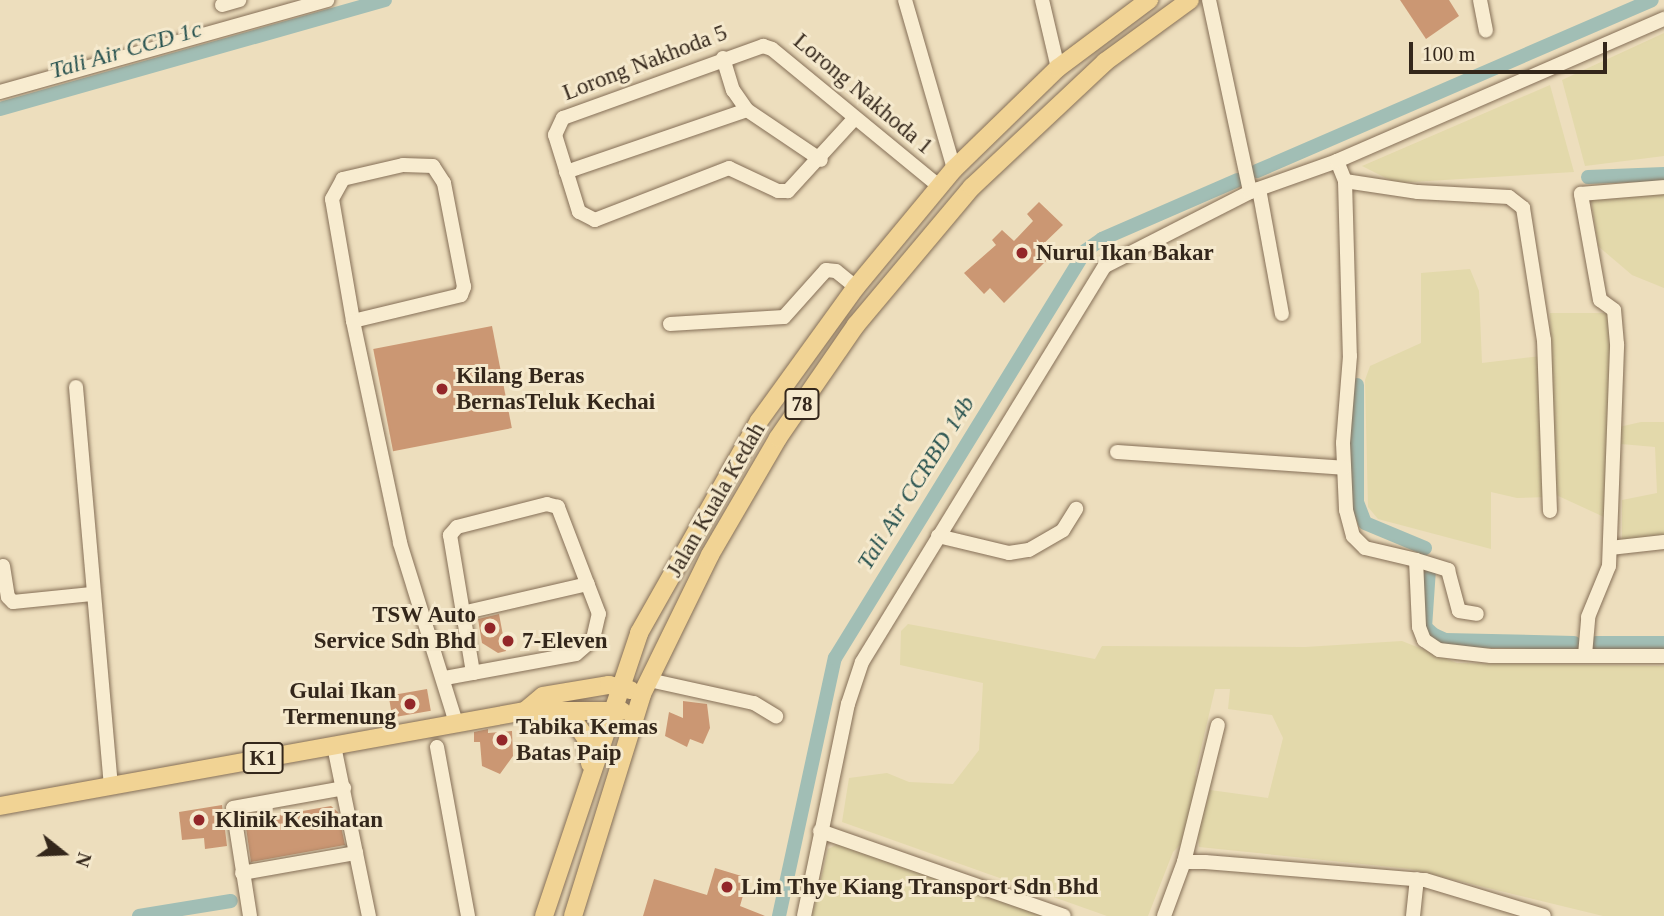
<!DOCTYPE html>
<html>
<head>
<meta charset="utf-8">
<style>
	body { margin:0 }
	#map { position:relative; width:1664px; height:916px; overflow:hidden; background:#eddebd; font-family:"Times New Roman",serif }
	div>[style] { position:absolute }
	.farmland>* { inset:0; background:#e3d9ab }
	.canal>* { height:14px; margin:-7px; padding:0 7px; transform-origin:7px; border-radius:7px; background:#a1beb5 }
	.building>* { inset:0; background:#cb9773; transform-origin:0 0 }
	.roads { filter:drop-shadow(0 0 2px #856f57) drop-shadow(0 0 2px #856f57) }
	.minor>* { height:14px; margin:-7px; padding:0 7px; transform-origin:7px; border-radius:7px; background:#f8ecd0 }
	.major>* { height:18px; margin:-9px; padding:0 9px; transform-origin:9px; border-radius:9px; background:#f1d394 }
	.dots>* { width:19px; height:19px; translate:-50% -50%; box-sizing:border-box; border:4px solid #f5e9cd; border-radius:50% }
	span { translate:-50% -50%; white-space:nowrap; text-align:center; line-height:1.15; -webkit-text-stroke:6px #f5e9cd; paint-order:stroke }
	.shield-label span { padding:2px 5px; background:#f5e9cd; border:2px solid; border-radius:5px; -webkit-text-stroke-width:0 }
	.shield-label { font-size:21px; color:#34271b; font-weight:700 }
	.street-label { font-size:23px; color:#34271b }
	.poi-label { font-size:23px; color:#34271b; font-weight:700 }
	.left { translate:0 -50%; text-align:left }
	.right { translate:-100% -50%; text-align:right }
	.water-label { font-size:24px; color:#2a5451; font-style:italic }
	.north { position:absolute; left:28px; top:818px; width:70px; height:70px; -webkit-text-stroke:5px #f5e9cd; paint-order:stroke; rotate:108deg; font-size:19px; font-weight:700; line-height:28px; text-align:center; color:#34271b }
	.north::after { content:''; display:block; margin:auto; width:24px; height:32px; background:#34271b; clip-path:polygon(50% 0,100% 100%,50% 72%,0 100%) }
	.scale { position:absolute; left:1409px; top:42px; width:198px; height:32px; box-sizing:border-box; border:4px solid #34271b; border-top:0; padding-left:9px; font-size:21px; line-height:24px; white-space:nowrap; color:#34271b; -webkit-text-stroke:5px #f5e9cd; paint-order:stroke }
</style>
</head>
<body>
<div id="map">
	<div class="farmland">
		<i style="clip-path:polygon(1664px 33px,1664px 156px,1585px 166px,1562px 80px)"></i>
		<i style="clip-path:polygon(1550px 85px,1574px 172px,1396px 183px,1362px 166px)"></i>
		<i style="clip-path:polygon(1664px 192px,1664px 288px,1632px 275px,1598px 246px,1591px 199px)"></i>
		<i style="clip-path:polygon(1470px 269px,1479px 291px,1482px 363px,1541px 356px,1548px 497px,1517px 498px,1491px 492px,1491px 549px,1378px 519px,1368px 507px,1365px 380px,1370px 366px,1421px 343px,1421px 273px)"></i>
		<i style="clip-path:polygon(1550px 313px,1610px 313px,1612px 380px,1604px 517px,1554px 494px)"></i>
		<i style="clip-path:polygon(1641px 422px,1664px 422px,1664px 537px,1622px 545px,1622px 500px,1657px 493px,1655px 447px,1621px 444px,1619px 427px)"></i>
		<i style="clip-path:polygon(908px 624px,1095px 659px,1102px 646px,1305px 647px,1402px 641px,1457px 663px,1664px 666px,1664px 916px,1603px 916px,1410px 869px,1199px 847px,1198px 832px,1210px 790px,1268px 798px,1283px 738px,1272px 715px,1228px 709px,1230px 689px,1215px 689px,1195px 774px,1199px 790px,1184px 841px,1173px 852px,1148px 916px,1107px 916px,842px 822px,849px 778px,887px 773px,909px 782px,953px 784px,979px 750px,983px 683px,900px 665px,901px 631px)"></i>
		<i style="clip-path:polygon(840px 843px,1052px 916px,812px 916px,828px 849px)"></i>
	</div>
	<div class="canal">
		<i style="left:0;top:109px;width:400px;rotate:-15.8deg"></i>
		<i style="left:1257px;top:171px;width:430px;rotate:-23.4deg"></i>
		<i style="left:1588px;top:177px;width:76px;rotate:-2.3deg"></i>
		<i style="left:1357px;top:385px;width:117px;rotate:90deg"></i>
		<i style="left:1357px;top:502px;width:22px;rotate:69deg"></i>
		<i style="left:1365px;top:523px;width:65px;rotate:22.6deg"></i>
		<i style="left:1429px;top:569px;width:58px;rotate:93.9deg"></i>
		<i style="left:1425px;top:627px;width:12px;rotate:42deg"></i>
		<i style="left:1434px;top:635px;width:12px;rotate:24deg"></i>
		<i style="left:1445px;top:640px;width:129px;rotate:1.3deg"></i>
		<i style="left:1596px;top:643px;width:68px"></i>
		<i style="left:139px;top:916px;width:93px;rotate:-9.3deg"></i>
		<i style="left:779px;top:916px;width:264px;rotate:-77.8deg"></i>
		<i style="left:835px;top:658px;width:478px;rotate:-58.4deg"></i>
		<i style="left:1085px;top:251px;width:21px;rotate:-35deg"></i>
		<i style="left:1102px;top:239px;width:148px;rotate:-23.5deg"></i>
	</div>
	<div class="building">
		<i style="clip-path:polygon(1400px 0,1449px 0,1459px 16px,1426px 39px)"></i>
		<i style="clip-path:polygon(1039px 202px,1063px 225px,1038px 249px,1048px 259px,1004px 303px,990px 288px,984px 294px,964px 273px,996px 245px,992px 240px,1002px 230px,1014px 241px,1033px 221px,1027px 214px)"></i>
		<i style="left:492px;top:326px;width:104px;height:121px;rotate:79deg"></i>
		<i style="clip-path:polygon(499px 614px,506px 651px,498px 653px,482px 643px,478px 619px)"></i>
		<i style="left:427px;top:689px;width:22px;height:39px;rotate:80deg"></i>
		<i style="clip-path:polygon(683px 701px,707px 704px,710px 728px,703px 744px,690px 739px,687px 747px,665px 736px,669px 712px,683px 718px)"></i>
		<i style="clip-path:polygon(488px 729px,488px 733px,512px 731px,513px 756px,500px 774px,482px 766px,480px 742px,474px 742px,474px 732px)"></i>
		<i style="clip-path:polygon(222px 805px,227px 846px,205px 849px,204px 838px,182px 840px,179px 812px)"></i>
		<i style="clip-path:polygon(331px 806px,338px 812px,345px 845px,251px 862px,245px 821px)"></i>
		<i style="clip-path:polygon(715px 868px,748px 878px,740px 906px,765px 916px,643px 916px,654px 879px,707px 895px)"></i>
	</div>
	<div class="roads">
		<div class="minor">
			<i style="left:905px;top:0;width:176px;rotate:73.8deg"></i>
			<i style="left:1042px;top:0;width:70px;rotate:76.8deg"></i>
			<i style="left:1209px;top:0;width:196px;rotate:77.9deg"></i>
			<i style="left:1480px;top:0;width:31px;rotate:79deg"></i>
			<i style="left:222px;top:5px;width:18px;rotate:-16deg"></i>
			<i style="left:723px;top:58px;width:34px;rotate:73deg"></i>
			<i style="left:733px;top:90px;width:24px;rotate:55deg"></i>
			<i style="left:747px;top:110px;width:89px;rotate:34deg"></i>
			<i style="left:0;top:92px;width:340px;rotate:-15.7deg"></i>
			<i style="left:854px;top:119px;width:98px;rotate:132.5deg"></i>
			<i style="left:788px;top:191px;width:10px;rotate:180deg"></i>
			<i style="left:778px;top:191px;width:54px;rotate:-154.9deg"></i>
			<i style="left:729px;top:168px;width:144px;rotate:158.8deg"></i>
			<i style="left:595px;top:220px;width:18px;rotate:-153deg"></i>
			<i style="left:579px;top:212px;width:81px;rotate:-107.3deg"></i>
			<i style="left:555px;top:135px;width:19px;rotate:-65deg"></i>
			<i style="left:563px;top:118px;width:213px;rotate:-19.8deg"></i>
			<i style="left:763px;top:46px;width:9px;rotate:18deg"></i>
			<i style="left:772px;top:49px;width:216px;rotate:39.4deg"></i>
			<i style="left:1337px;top:161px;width:22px;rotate:68deg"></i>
			<i style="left:1345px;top:181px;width:175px;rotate:88.4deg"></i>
			<i style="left:1350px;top:356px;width:87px;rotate:94.6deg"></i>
			<i style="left:1343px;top:443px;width:67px;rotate:87.4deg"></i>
			<i style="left:1346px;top:510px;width:27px;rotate:75deg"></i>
			<i style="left:1353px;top:536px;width:17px;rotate:45deg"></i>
			<i style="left:1365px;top:548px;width:52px;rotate:13.2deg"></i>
			<i style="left:1416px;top:560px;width:67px;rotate:87.4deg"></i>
			<i style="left:1419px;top:627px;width:14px;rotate:69deg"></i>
			<i style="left:1424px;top:640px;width:18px;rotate:34deg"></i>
			<i style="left:1439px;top:650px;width:52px;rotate:6.6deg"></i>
			<i style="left:1491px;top:656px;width:173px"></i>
			<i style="left:566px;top:172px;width:191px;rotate:-18.9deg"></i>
			<i style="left:1345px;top:181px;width:74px;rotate:8.6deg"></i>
			<i style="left:1418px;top:192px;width:91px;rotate:3.1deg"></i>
			<i style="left:1509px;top:197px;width:18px;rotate:38deg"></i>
			<i style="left:1523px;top:208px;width:134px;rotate:81deg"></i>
			<i style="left:1544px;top:340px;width:171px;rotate:88deg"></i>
			<i style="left:1259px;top:189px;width:127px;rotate:79.6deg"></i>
			<i style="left:353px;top:321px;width:111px;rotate:-13.5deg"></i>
			<i style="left:461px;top:295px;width:9px;rotate:-69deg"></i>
			<i style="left:464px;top:287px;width:106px;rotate:-100.9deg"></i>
			<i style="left:444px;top:183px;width:20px;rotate:-123deg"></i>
			<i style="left:433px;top:166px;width:30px;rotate:-178deg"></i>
			<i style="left:403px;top:165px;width:62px;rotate:166.9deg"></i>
			<i style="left:343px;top:179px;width:23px;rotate:119deg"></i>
			<i style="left:332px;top:199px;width:124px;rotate:80.2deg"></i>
			<i style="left:353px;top:321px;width:227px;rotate:78deg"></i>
			<i style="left:400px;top:543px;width:189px;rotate:72.7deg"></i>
			<i style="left:670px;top:324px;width:114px;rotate:-3.5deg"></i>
			<i style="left:784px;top:317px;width:63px;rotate:-48.2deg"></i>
			<i style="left:826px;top:270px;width:10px;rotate:6deg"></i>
			<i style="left:836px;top:271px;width:26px;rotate:39deg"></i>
			<i style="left:76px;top:387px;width:401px;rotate:85deg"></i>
			<i style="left:1117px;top:452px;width:227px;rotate:4deg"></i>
			<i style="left:938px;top:536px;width:73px;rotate:13.5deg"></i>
			<i style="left:1009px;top:553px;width:20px;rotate:-9deg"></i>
			<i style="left:1029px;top:550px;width:39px;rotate:-30deg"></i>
			<i style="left:1063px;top:530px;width:25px;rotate:-58deg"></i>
			<i style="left:1610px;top:548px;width:54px;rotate:-6.3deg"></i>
			<i style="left:1416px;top:560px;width:34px;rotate:17deg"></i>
			<i style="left:1448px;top:570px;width:42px;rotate:75deg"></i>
			<i style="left:1459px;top:611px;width:18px;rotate:9deg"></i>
			<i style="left:3px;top:566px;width:31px;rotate:81deg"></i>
			<i style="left:8px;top:597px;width:7px;rotate:45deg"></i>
			<i style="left:13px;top:602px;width:79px;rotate:-5.8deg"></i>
			<i style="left:462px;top:613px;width:129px;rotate:-13deg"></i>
			<i style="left:1585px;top:655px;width:38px;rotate:-85deg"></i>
			<i style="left:1588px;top:617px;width:55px;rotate:-67.6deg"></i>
			<i style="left:1609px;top:566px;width:222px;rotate:-87.9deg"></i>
			<i style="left:1617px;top:344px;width:34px;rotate:-95deg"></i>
			<i style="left:1614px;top:310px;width:17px;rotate:-144deg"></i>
			<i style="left:1600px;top:300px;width:108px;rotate:-100.2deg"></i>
			<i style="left:1581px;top:194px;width:83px;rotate:-4.8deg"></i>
			<i style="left:445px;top:678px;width:133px;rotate:-10.4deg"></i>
			<i style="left:576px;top:654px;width:23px;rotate:-41deg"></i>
			<i style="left:593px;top:639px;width:26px;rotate:-77deg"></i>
			<i style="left:599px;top:614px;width:115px;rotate:-111deg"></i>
			<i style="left:558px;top:507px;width:11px;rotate:-165deg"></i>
			<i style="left:547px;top:504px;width:93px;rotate:165.7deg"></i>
			<i style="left:457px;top:527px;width:11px;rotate:131deg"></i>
			<i style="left:450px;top:535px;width:140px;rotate:80.5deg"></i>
			<i style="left:649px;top:680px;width:107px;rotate:12.4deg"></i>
			<i style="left:754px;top:703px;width:26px;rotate:31deg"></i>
			<i style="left:334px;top:746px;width:174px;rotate:78.4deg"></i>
			<i style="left:437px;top:747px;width:172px;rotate:79.6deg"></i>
			<i style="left:820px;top:831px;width:258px;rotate:19.2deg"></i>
			<i style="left:1184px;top:862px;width:141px;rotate:-76.1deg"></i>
			<i style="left:242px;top:873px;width:116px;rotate:-10deg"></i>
			<i style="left:250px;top:916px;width:109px;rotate:-98.9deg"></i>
			<i style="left:233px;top:808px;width:113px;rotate:-10.2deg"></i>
			<i style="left:804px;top:916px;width:217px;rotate:-78.3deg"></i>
			<i style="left:848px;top:704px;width:44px;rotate:-71.6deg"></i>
			<i style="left:862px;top:662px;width:465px;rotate:-58.5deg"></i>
			<i style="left:1105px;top:266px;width:163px;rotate:-27deg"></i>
			<i style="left:1250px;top:192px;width:92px;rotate:-19.6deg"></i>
			<i style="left:1337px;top:161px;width:357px;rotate:-23.5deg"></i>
			<i style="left:1164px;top:916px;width:58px;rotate:-69.7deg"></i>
			<i style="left:1184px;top:862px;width:21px"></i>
			<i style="left:1205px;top:862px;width:221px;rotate:4.7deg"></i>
			<i style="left:1425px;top:880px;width:124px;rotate:16.8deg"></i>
			<i style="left:1413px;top:916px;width:37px;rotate:-84deg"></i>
		</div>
		<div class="major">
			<i style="left:525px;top:711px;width:23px;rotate:-40deg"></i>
			<i style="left:543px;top:696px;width:67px;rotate:-9.5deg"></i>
			<i style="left:609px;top:685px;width:22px;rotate:13deg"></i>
			<i style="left:567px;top:711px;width:33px;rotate:55deg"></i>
			<i style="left:586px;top:738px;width:26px;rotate:81deg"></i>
			<i style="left:0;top:806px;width:534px;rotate:-10.26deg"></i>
			<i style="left:525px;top:711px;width:97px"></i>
			<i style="left:544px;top:916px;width:299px;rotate:-71.4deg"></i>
			<i style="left:639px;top:633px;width:244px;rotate:-60.5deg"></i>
			<i style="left:759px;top:421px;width:165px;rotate:-54.1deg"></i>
			<i style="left:856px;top:287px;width:153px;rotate:-50.3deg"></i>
			<i style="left:954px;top:169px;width:145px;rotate:-44.2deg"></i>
			<i style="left:1058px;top:68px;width:114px;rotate:-36.8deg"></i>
			<i style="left:573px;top:916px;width:232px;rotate:-72.7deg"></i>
			<i style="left:642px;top:694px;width:155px;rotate:-63.9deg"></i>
			<i style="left:710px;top:555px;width:135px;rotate:-59.8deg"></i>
			<i style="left:778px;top:438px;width:137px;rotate:-55.4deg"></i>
			<i style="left:856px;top:325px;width:180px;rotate:-50deg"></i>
			<i style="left:972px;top:187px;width:183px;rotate:-43.2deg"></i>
			<i style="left:1105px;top:62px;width:105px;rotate:-36.1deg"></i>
		</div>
	</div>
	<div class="dots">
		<i style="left:1022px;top:253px;background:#932729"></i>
		<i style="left:442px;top:389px;background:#932729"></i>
		<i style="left:490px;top:628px;background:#932729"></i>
		<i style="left:508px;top:641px;background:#932729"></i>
		<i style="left:410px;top:704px;background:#932729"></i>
		<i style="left:502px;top:740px;background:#932729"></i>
		<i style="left:199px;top:820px;background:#932729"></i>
		<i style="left:727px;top:887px;background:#932729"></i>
	</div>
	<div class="shield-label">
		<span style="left:802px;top:404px">78</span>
		<span style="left:263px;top:758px">K1</span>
	</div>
	<div class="street-label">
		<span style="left:645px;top:63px;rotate:-21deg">Lorong Nakhoda 5</span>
		<span style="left:863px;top:94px;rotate:40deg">Lorong Nakhoda 1</span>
		<span style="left:716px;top:500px;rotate:-60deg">Jalan Kuala Kedah</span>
	</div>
	<div class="poi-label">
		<span class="left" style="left:1036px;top:253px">Nurul Ikan Bakar</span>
		<span class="left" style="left:456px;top:389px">Kilang Beras<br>BernasTeluk Kechai</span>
		<span class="right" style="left:476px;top:628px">TSW Auto<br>Service Sdn Bhd</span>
		<span class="left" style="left:522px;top:641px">7-Eleven</span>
		<span class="right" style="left:396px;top:704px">Gulai Ikan<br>Termenung</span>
		<span class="left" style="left:516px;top:740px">Tabika Kemas<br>Batas Paip</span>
		<span class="left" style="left:215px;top:820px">Klinik Kesihatan</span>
		<span class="left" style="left:741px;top:887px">Lim Thye Kiang Transport Sdn Bhd</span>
	</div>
	<div class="water-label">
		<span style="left:126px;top:50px;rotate:-16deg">Tali Air CCD 1c</span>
		<span style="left:916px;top:483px;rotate:-58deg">Tali Air CCRBD 14b</span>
	</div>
	<div class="north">N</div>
	<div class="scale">100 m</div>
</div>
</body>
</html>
